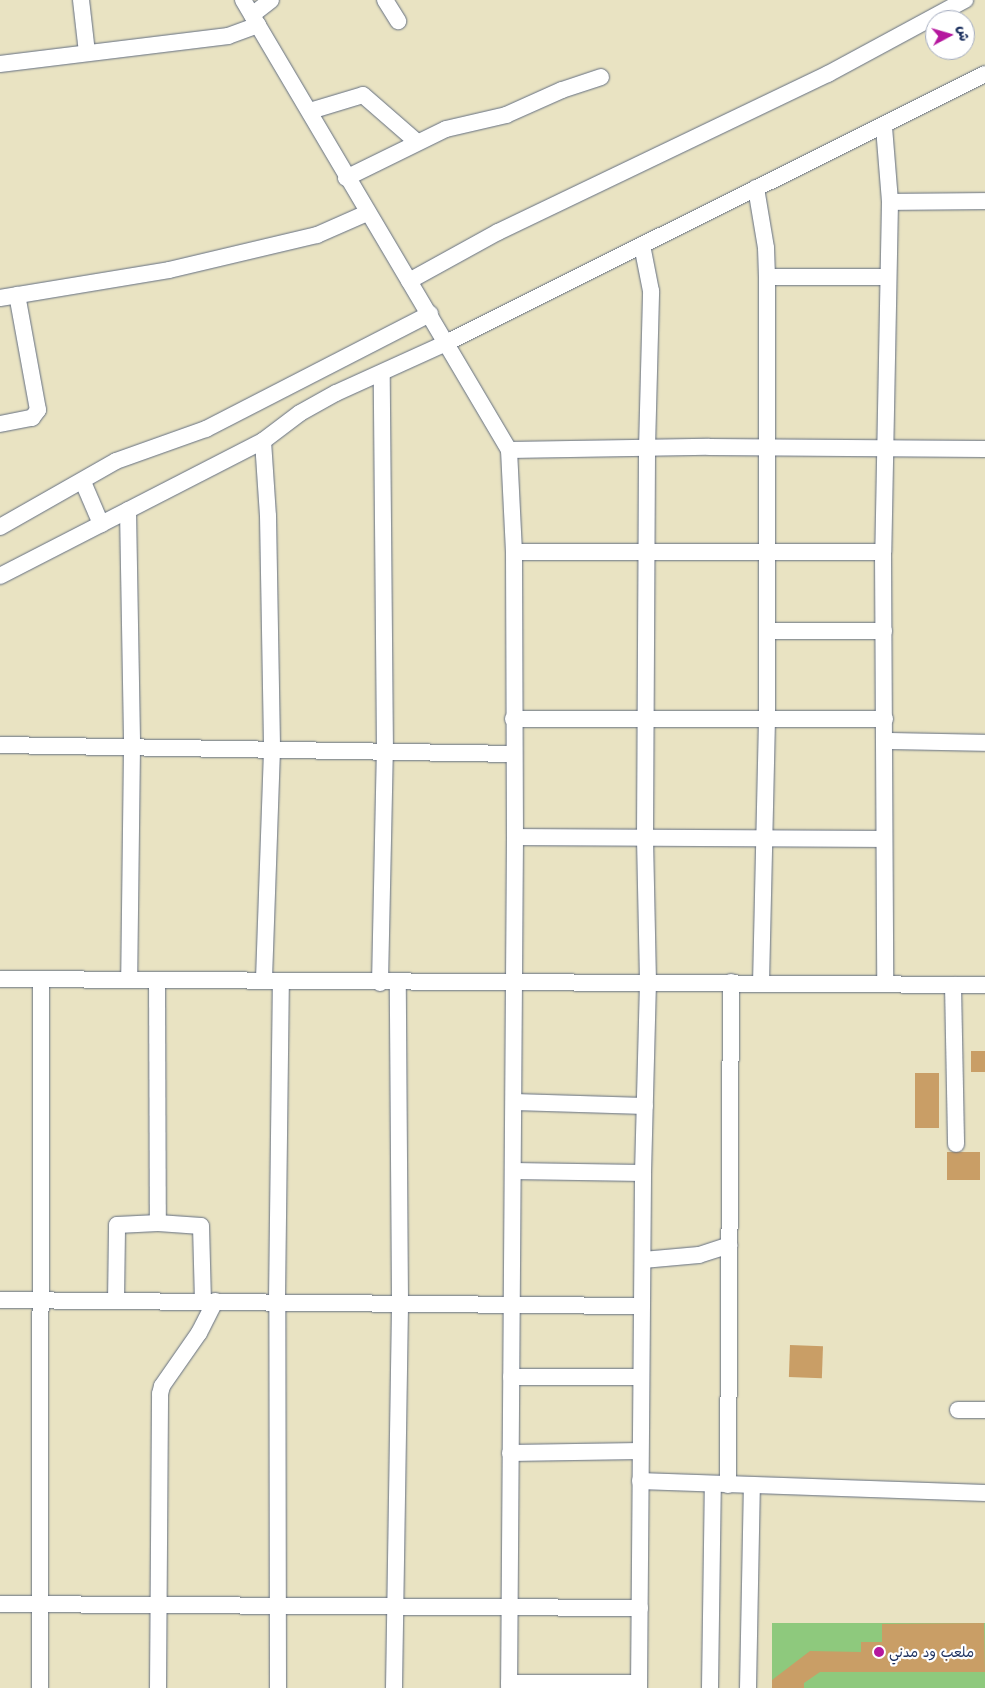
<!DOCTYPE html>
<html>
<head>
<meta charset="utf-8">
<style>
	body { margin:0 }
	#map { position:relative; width:985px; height:1688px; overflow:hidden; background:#e9e3c2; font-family:"Shantell Sans","Playpen Sans Arabic",sans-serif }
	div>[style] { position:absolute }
	.green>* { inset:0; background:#8ec97d; transform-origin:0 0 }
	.building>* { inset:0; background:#c99e66; transform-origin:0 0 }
	.roads { filter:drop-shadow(0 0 1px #636e81) drop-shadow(0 0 1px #636e81) }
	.minor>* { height:16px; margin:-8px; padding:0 8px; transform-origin:8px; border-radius:8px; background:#fff }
	.dots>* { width:14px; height:14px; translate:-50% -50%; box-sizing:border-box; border:2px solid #fff; border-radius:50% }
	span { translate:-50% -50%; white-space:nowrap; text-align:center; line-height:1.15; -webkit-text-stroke:4.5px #fff; paint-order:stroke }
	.poi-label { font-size:14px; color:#1b2f5e }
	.left { translate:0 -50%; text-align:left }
	.north { position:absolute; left:925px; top:10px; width:50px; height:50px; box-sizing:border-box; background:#fff; border:1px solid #a4acbf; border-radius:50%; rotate:84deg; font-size:14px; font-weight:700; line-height:20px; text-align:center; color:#1b2f5e }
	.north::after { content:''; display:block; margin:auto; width:18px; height:22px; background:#b5179e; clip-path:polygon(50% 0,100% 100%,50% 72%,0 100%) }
</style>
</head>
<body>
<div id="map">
	<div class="green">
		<i style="left:985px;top:1623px;width:65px;height:213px;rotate:90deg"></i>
	</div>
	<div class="building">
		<i style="left:971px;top:1051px;width:14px;height:21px"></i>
		<i style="left:915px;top:1073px;width:24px;height:55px"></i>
		<i style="left:947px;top:1152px;width:33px;height:28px"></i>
		<i style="left:790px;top:1345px;width:33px;height:32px;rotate:2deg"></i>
		<i style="clip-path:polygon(984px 1623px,985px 1672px,820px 1672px,804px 1683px,804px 1688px,772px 1688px,772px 1680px,810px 1651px,861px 1652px,861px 1642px,882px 1642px,882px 1624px)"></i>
	</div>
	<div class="roads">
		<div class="minor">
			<i style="left:81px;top:0;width:53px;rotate:83.5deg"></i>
			<i style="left:243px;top:0;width:523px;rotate:59.41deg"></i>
			<i style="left:509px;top:450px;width:102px;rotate:87.2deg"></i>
			<i style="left:514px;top:552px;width:285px;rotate:89.8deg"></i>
			<i style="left:515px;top:837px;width:851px;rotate:90.4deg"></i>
			<i style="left:385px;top:0;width:25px;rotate:58deg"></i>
			<i style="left:252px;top:15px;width:24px;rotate:-38deg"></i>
			<i style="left:0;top:64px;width:230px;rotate:-7deg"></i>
			<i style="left:228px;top:36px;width:32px;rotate:-20deg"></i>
			<i style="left:310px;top:111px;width:55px;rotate:-16.8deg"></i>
			<i style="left:363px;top:95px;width:70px;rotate:41deg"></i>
			<i style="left:884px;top:127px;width:75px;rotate:85.4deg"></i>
			<i style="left:890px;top:202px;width:350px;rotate:91.1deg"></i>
			<i style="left:883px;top:552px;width:432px;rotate:89.7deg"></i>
			<i style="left:346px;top:178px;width:111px;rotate:-26.1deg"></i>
			<i style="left:446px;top:129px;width:62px;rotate:-13.1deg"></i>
			<i style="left:506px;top:115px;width:61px;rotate:-24.1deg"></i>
			<i style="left:562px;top:90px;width:41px;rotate:-18.4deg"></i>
			<i style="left:756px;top:188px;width:61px;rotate:80.5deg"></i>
			<i style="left:766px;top:248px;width:29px;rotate:88deg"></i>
			<i style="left:767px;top:277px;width:442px;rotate:90deg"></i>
			<i style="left:767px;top:719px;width:263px;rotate:91.3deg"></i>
			<i style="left:890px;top:202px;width:95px;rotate:-0.6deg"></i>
			<i style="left:767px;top:277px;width:121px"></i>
			<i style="left:409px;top:281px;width:102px;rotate:-28.8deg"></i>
			<i style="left:498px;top:232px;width:366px;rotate:-25.6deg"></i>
			<i style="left:828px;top:74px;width:156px;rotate:-28.4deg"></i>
			<i style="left:0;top:298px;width:171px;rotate:-9.4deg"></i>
			<i style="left:169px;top:270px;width:152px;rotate:-13.3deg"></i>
			<i style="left:317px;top:235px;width:55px;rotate:-23.7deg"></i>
			<i style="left:0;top:424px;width:33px;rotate:-11deg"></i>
			<i style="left:32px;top:418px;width:10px;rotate:-53deg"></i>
			<i style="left:38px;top:410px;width:117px;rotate:-100.3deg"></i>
			<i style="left:263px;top:441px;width:75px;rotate:86.2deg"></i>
			<i style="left:268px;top:516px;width:234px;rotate:89deg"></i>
			<i style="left:272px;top:750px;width:231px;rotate:92deg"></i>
			<i style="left:509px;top:450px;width:200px;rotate:-0.9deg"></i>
			<i style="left:709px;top:447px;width:276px;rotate:0.4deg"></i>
			<i style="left:83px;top:482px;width:46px;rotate:66.8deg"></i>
			<i style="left:128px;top:510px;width:237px;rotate:89deg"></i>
			<i style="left:132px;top:747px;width:233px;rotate:90.7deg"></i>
			<i style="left:0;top:527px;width:133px;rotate:-29.6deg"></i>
			<i style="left:116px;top:461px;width:96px;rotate:-19.6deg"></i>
			<i style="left:206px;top:429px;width:252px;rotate:-27.2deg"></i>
			<i style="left:514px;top:552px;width:369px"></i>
			<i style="left:0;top:576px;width:296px;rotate:-27.2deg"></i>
			<i style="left:263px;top:441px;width:46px;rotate:-37.1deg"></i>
			<i style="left:300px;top:413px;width:41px;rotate:-29.1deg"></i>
			<i style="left:336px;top:393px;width:121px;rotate:-24.4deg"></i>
			<i style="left:446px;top:343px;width:602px;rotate:-26.52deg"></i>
			<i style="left:767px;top:631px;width:117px"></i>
			<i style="left:513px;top:719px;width:372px"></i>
			<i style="left:885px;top:741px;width:100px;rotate:1.1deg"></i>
			<i style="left:0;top:745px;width:514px;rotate:1deg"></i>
			<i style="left:515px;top:837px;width:369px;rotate:0.3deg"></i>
			<i style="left:0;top:979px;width:985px;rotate:0.35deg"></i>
			<i style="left:157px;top:980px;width:243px;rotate:89.8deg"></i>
			<i style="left:380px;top:983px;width:231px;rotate:-88.8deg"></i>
			<i style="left:385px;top:752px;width:379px;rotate:-90.5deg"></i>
			<i style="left:953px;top:985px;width:159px;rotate:88.9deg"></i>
			<i style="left:514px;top:1102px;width:131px;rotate:1.7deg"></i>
			<i style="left:513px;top:1171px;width:130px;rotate:0.9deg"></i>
			<i style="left:643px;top:1260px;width:56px;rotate:-5.1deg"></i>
			<i style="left:699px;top:1255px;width:32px;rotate:-18deg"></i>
			<i style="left:0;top:1300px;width:642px;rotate:0.54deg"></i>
			<i style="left:116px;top:1301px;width:76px;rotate:-89.2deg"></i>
			<i style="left:117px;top:1225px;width:41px;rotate:-2.8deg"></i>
			<i style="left:158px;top:1223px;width:43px;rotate:4deg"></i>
			<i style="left:201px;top:1226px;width:74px;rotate:88.5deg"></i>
			<i style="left:511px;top:1377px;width:130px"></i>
			<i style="left:958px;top:1410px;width:27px"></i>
			<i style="left:510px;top:1453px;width:130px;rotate:-0.9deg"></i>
			<i style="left:640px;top:1481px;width:345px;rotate:2deg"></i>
			<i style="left:728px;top:1485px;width:503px;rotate:-89.66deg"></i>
			<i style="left:0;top:1604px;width:640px;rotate:0.36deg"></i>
			<i style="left:509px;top:1683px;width:130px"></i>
			<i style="left:40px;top:1688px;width:709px;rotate:-89.92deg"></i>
			<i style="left:158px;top:1688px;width:294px;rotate:-89.6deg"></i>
			<i style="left:160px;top:1394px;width:8px;rotate:-76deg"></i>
			<i style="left:162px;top:1386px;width:65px;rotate:-55.1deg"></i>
			<i style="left:199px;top:1333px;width:36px;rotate:-63deg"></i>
			<i style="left:278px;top:1688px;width:388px;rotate:-90.1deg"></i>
			<i style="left:277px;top:1300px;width:319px;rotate:-89.3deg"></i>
			<i style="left:394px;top:1688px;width:386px;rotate:-89.1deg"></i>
			<i style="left:400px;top:1302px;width:318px;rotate:-90.4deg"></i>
			<i style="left:639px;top:1688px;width:515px;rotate:-89.55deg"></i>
			<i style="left:643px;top:1173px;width:191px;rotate:-88.5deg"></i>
			<i style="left:648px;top:982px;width:145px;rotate:-91.2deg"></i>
			<i style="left:645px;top:837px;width:389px;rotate:-89.7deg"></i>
			<i style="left:647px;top:448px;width:157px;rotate:-88.5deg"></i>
			<i style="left:651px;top:291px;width:47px;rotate:-101.1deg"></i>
			<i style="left:710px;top:1688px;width:203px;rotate:-89.2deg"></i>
			<i style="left:748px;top:1688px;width:201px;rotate:-88.9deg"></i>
		</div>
	</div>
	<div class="dots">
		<i style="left:879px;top:1652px;background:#b5179e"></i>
	</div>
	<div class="poi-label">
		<span class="left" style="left:889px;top:1652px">ملعب ود مدني</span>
	</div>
	<div class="north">ش</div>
</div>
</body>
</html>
